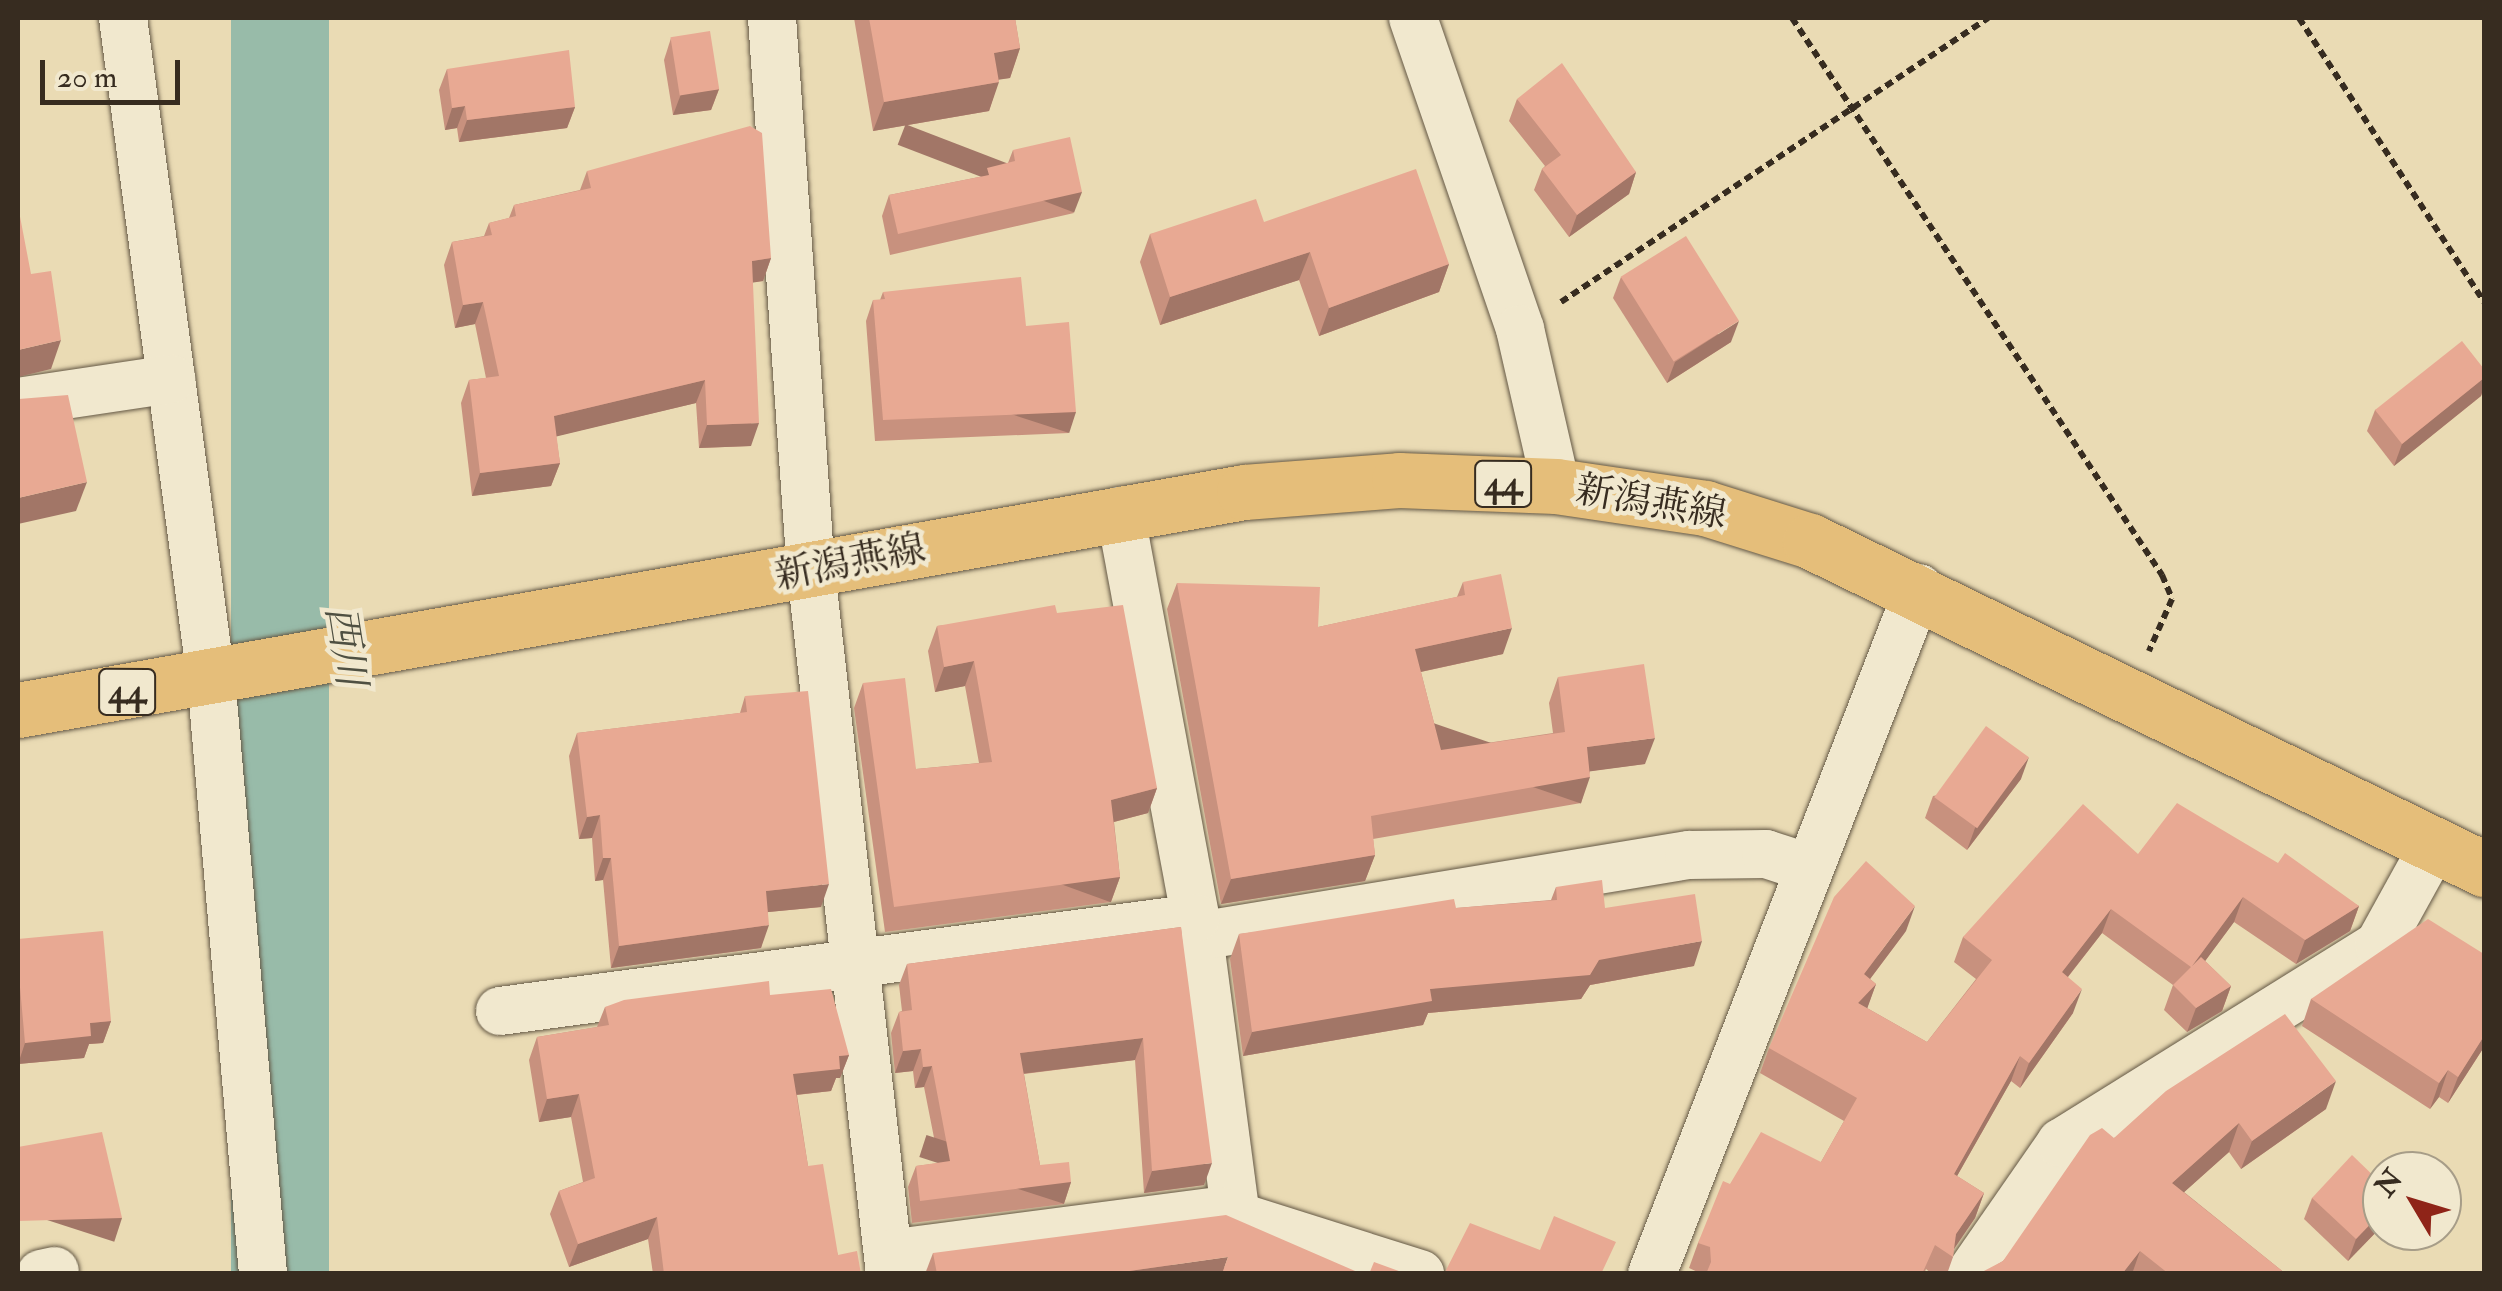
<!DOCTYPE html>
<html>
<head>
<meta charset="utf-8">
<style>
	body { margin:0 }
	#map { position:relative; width:2502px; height:1291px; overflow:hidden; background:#eadbb4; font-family:"IM FELL Double Pica","Noto Serif JP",serif }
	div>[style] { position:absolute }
	.water>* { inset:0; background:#98bba9; transform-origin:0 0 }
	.path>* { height:6px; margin-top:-3px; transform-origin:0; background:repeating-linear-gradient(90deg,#372c20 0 8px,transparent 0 13px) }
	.roads { filter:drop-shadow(0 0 2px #645845) drop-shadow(0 0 2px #645845) }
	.street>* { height:48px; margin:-24px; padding:0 24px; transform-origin:24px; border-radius:24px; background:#f1e8ce }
	.primary>* { height:55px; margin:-27.5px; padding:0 27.5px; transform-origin:27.5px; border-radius:27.5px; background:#e5be7a }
	.wall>* { inset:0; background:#c8917e }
	.shaded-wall>* { inset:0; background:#a27667; transform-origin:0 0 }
	.building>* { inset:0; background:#e8a993; transform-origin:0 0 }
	span { translate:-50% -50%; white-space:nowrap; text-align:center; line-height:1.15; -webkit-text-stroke:9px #f1e8ce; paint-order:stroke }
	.shield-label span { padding:2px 8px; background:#f1e8ce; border:2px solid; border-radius:8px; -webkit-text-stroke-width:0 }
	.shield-label { font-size:35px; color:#372c20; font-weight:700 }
	.street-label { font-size:38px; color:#372c20 }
	.water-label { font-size:40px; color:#4f5042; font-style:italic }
	.frame { position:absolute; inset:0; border:20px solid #372c20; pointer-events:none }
	.north { position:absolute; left:2362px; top:1151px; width:100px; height:100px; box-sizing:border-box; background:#f1e8ce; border:2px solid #a79d88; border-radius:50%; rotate:308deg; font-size:28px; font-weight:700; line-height:40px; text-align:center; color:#372c20 }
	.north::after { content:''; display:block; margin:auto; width:35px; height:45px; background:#8f2418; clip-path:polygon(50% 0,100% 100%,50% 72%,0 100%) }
	.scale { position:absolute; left:40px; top:60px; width:140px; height:45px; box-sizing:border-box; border:5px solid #372c20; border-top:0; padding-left:12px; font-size:30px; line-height:35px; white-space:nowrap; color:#372c20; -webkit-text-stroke:8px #f1e8ce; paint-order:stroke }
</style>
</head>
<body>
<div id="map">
	<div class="water">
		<i style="left:231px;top:18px;width:98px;height:1265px"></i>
	</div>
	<div class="path">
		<i style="left:1792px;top:18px;width:669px;rotate:56.4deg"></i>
		<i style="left:2162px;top:575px;width:26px;rotate:67deg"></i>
		<i style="left:2172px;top:599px;width:57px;rotate:113.9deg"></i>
		<i style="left:2299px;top:18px;width:339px;rotate:56.9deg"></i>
		<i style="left:1561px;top:302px;width:513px;rotate:-33.63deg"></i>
	</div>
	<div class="roads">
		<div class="street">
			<i style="left:123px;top:18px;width:666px;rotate:82.41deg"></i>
			<i style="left:211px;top:678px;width:598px;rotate:85.01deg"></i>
			<i style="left:772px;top:18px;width:554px;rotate:85.97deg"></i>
			<i style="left:811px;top:571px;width:707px;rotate:83.59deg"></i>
			<i style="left:1413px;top:18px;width:329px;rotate:71deg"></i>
			<i style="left:1520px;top:329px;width:161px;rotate:77.1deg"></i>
			<i style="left:18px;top:402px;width:155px;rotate:-8.5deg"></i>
			<i style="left:1120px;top:511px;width:432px;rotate:79.5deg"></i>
			<i style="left:1199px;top:936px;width:282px;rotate:82.5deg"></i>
			<i style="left:1199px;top:936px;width:497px;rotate:-9.4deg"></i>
			<i style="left:1689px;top:855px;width:77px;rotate:-0.7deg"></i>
			<i style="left:1766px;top:854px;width:40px;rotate:18deg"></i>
			<i style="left:500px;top:1011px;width:702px;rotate:-7.61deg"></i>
			<i style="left:888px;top:1254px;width:335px;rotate:-7.4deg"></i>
			<i style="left:1220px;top:1211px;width:210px;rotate:17.5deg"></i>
			<i style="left:41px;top:1274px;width:14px;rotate:-12deg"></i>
			<i style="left:1652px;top:1274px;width:736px;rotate:-68.73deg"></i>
			<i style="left:1970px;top:1274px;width:160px;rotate:-55.2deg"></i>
			<i style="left:2061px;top:1143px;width:375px;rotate:-31.9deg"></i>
			<i style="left:2379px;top:945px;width:112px;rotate:-61.1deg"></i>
		</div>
		<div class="primary">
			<i style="left:18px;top:710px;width:1245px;rotate:-10.08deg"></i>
			<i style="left:1244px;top:492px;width:155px;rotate:-4.4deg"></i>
			<i style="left:1399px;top:480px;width:157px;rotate:2.2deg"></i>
			<i style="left:1556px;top:486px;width:151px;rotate:8.4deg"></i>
			<i style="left:1705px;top:508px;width:110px;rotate:17.4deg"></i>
			<i style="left:1810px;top:541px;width:750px;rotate:25.95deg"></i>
		</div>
	</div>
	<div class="wall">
		<i style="clip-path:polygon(854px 18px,1015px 18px,1020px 48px,1010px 78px,999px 79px,989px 111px,873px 131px)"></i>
		<i style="clip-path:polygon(671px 38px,719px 89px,711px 110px,673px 115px,664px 60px)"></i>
		<i style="clip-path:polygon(447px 69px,575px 107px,567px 128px,459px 142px,457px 128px,445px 130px,439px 90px)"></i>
		<i style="clip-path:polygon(1517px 99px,1636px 172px,1629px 194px,1569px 237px,1534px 190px,1542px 169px,1545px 166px,1509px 121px)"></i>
		<i style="clip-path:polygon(1013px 150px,1074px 213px,890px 255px,882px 216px,889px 195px,984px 176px,987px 168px,1008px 163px)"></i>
		<i style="clip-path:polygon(587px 171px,771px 258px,763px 281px,753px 282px,751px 446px,699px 448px,696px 403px,556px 436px,560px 463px,551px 486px,472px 496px,461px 403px,469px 380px,486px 378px,475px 324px,455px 328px,444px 265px,452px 242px,484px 236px,489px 223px,509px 218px,514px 205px,580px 190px)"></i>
		<i style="clip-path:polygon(1264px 222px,1449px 264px,1439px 292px,1319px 336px,1299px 280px,1160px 325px,1140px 262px,1150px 234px)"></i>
		<i style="clip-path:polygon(1621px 277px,1731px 342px,1667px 383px,1613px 298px)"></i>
		<i style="clip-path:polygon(883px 292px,1069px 433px,875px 441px,866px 321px,873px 300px,880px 300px)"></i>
		<i style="clip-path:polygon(2484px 369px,2484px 386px,2481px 396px,2394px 466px,2367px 431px,2375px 410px)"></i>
		<i style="clip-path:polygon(1463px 582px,1503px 654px,1421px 672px,1441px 750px,1553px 733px,1549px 703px,1558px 677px,1645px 764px,1590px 771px,1581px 803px,1373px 839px,1375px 855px,1365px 881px,1221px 904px,1167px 609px,1177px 583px,1318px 627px,1457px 597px)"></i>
		<i style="clip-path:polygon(1057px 613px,1157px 788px,1148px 813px,1114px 822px,1120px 877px,1111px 902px,885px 932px,854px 708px,863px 683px,916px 769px,979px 763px,965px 686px,935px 692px,928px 651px,937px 626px)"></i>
		<i style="clip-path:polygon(745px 696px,821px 907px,768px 912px,761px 948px,611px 968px,603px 880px,595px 881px,592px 838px,579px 839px,569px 756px,577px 733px,740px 713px)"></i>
		<i style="clip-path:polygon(2021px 779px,1967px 850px,1925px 818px,1933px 796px)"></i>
		<i style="clip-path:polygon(2138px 854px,2278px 863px,2359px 906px,2350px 931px,2296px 964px,2234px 922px,2205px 961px,2231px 986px,2222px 1011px,2187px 1032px,2164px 1010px,2173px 985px,2102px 933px,2068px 977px,2073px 1013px,2020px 1088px,2011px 1081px,1957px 1176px,1984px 1193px,1975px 1218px,1954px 1248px,1953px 1257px,1947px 1274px,1932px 1274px,1926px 1269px,1924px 1274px,1702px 1274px,1689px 1268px,1698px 1243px,1730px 1184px,1821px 1162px,1844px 1121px,1760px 1073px,1769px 1048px,1906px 931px,1870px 979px,1876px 984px,1867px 1008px,1927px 1042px,1976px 979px,1954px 962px,1963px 937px)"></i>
		<i style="clip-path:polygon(1556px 887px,1605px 908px,1694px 966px,1590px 985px,1581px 999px,1428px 1013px,1423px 1025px,1243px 1056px,1230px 959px,1239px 934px,1456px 908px,1551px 900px)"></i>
		<i style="clip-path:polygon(1181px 927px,1204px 1185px,1144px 1193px,1135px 1060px,1024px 1074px,1040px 1165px,1071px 1182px,1064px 1204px,912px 1223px,908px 1187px,916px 1166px,939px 1163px,924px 1087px,915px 1088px,913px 1071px,895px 1073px,891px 1033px,899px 1012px,902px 1011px,899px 985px,907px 964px)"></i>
		<i style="clip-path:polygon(18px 939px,111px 1021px,103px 1043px,89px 1044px,84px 1058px,18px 1064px)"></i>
		<i style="clip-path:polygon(2484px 954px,2484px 1047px,2448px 1103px,2439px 1097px,2430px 1109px,2302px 1026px,2311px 999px)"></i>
		<i style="clip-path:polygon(770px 995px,849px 1055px,840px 1078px,836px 1078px,831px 1091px,797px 1095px,808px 1166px,838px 1255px,861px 1274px,653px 1274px,648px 1239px,569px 1267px,550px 1214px,559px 1191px,583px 1182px,571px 1117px,539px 1122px,529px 1060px,537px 1037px,597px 1027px,605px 1007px)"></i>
		<i style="clip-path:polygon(2326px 1109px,2241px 1169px,2229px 1152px,2184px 1192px,2286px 1274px,1982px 1274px,2003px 1261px,2114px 1138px)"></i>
		<i style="clip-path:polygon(2382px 1184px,2382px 1226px,2348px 1261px,2304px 1219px,2312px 1198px)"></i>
		<i style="clip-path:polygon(933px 1253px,1362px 1274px,925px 1274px)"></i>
	</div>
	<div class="shaded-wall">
		<i style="clip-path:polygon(1020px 48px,1010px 78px,984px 82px,994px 53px)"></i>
		<i style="clip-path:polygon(999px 82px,989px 111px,873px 131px,884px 102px)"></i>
		<i style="clip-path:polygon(719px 89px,711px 110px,673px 115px,681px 94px)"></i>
		<i style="clip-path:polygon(465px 106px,457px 128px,445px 130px,452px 108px)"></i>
		<i style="clip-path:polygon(575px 107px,567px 128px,459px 142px,467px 120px)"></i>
		<i style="clip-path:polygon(1636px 172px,1629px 194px,1569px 237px,1577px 215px)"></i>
		<i style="left:1082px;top:192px;width:22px;height:189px;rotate:111deg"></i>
		<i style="clip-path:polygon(1310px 252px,1299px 280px,1160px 325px,1170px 297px)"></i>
		<i style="clip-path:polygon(771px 258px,763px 281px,744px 284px,752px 261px)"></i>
		<i style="clip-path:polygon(1449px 264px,1439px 292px,1319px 336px,1329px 308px)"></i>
		<i style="clip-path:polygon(483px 302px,475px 324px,455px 328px,463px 305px)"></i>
		<i style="clip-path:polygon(1739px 321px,1731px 342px,1667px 383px,1675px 362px)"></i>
		<i style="clip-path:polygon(61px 340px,51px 369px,18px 377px,18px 350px)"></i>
		<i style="clip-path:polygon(2484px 378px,2484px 386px,2481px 396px,2394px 466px,2402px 444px)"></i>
		<i style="clip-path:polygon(705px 380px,696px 403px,546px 439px,554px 416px)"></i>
		<i style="left:1076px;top:412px;width:22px;height:193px;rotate:108deg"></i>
		<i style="clip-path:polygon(759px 423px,751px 446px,699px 448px,707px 425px)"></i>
		<i style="clip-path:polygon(560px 463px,551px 486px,472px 496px,480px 473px)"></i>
		<i style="clip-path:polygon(87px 482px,76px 511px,18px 524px,18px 498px)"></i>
		<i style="clip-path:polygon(1512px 628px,1503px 654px,1406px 675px,1415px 649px)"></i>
		<i style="clip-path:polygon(974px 661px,965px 686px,935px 692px,944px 667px)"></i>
		<i style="clip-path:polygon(1655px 738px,1645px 764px,1578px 773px,1587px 747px)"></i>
		<i style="clip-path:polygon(2029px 757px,2021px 779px,1967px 850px,1975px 828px)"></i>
		<i style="left:1590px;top:777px;width:28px;height:222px;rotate:109deg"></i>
		<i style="clip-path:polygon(1157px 788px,1148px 813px,1102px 825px,1111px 800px)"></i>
		<i style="clip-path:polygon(600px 815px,592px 838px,579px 839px,587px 817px)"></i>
		<i style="clip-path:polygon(1375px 855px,1365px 881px,1221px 904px,1231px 879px)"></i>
		<i style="clip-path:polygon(603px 858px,611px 858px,603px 880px,595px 881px)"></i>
		<i style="left:1120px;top:877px;width:27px;height:228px;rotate:110deg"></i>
		<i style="clip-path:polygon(829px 884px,821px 907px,758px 913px,766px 891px)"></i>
		<i style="clip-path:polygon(2243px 897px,2234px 922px,2183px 991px,2192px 966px)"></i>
		<i style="clip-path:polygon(1915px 906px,1906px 931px,1855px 999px,1864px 974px)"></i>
		<i style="clip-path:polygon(2359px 906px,2350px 931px,2296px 964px,2305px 940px)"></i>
		<i style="clip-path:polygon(2111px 909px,2102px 933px,2052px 997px,2062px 972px)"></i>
		<i style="clip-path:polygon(769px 925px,761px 948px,611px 968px,619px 946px)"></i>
		<i style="clip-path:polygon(1702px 941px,1694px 966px,1590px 985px,1581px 999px,1428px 1013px,1423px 1025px,1243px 1056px,1252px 1032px,1430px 989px)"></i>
		<i style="clip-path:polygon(1876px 984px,1867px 1009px,1858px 1003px)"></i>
		<i style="clip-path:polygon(2231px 986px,2222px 1011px,2187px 1032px,2196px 1008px)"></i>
		<i style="clip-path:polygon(2082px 989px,2073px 1013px,2020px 1088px,2029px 1063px)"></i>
		<i style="clip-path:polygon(111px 1021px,103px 1043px,89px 1044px,84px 1058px,18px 1064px,25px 1043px,90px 1023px)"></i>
		<i style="clip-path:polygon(2484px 1036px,2484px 1047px,2448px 1103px,2458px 1077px)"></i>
		<i style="clip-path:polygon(1143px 1038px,1135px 1060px,1012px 1075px,1020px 1053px)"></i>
		<i style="clip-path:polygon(921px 1049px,913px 1071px,895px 1073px,903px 1051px)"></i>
		<i style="clip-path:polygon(849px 1055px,840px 1078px,836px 1078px,831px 1091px,785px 1096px,793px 1074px,839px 1056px)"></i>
		<i style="clip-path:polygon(2020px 1056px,2011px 1081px,1944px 1199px,1954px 1174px)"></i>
		<i style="clip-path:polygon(932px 1066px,924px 1087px,915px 1088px,923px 1067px)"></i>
		<i style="clip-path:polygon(2448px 1070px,2439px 1097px,2430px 1109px,2439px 1083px)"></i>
		<i style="clip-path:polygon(2336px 1081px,2326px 1109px,2241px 1169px,2252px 1141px)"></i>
		<i style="clip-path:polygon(579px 1094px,571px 1117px,539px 1122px,547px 1099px)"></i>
		<i style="clip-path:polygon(2239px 1123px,2229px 1152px,2162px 1212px,2172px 1183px)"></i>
		<i style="clip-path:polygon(1212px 1163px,1204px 1185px,1144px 1193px,1152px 1171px)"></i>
		<i style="left:1071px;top:1182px;width:23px;height:152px;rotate:108deg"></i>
		<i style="clip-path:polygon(1984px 1193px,1975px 1218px,1950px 1255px,1956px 1234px)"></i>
		<i style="clip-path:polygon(2382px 1212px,2382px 1226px,2348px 1261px,2356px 1239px)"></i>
		<i style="clip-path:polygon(657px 1217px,648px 1239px,569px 1267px,578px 1244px)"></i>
		<i style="left:122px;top:1218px;width:25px;height:104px;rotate:108deg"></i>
		<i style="clip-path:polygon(2140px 1251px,2132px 1274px,2122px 1274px)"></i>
		<i style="clip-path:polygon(1228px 1257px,1222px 1274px,1108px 1274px)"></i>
	</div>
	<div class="building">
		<i style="clip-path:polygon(869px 18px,1015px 18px,1020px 48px,994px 53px,999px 82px,884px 102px)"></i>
		<i style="left:710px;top:31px;width:59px;height:40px;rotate:81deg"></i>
		<i style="clip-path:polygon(569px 50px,575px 107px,467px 120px,465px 106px,452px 108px,447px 69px)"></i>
		<i style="clip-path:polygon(1562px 63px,1636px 172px,1577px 215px,1542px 169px,1561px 155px,1517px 99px)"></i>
		<i style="clip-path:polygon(750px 126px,762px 133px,771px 258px,752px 261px,759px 423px,707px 425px,705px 380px,554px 416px,560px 463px,480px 473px,469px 380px,499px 376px,483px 302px,463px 305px,452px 242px,492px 235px,489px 223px,516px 216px,514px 205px,591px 188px,587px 171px)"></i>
		<i style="clip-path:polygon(1070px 137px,1082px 192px,898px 234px,889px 195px,989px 175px,987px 168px,1015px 161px,1013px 150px)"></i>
		<i style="clip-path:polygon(1416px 169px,1449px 264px,1329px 308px,1310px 252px,1170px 297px,1150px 234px,1256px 199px,1264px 222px)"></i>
		<i style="clip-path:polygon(18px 206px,31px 274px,51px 271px,61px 340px,18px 350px)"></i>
		<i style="left:1686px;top:236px;width:100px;height:77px;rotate:58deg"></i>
		<i style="clip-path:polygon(1021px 277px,1026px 326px,1069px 322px,1076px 412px,883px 420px,873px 300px,885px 299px,883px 292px)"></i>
		<i style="clip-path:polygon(2462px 341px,2484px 369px,2484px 378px,2402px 444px,2375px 410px)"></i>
		<i style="clip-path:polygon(68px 395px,87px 482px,18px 498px,18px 397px,19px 399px)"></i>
		<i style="clip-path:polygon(1501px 574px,1512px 628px,1415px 649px,1441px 750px,1565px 732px,1558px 677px,1644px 664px,1655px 738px,1587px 747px,1590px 777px,1371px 816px,1375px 855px,1231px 879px,1177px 583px,1320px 587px,1318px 627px,1465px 595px,1463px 582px)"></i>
		<i style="clip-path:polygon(1055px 605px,1057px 613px,1123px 605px,1157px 788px,1111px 800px,1120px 877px,894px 907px,863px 683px,905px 678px,916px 769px,992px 762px,974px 661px,944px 667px,937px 626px)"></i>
		<i style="clip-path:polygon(808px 691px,829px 884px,766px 891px,769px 925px,619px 946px,611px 858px,603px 858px,600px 815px,587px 817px,577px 733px,747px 712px,745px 696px)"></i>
		<i style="left:1986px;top:726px;width:53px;height:88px;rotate:36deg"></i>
		<i style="clip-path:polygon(2177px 803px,2278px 863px,2285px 853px,2359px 906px,2305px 940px,2243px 897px,2192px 966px,2201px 957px,2231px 986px,2196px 1008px,2173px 985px,2191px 967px,2111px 909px,2062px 972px,2082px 989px,2029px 1063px,2020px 1056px,1954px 1174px,1984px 1193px,1956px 1234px,1953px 1257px,1935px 1245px,1922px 1274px,1706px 1274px,1711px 1262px,1710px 1247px,1698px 1243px,1723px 1181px,1730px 1184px,1761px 1132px,1821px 1162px,1857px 1098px,1769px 1048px,1834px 897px,1866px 861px,1915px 906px,1864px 974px,1876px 984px,1858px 1003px,1927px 1042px,1992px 960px,1963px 937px,2083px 804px,2138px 854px)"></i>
		<i style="clip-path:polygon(1602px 880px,1605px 908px,1695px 894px,1702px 941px,1599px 960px,1590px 975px,1430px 989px,1432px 1001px,1252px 1032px,1239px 934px,1454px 899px,1456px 908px,1557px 900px,1556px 887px)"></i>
		<i style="clip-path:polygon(2428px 919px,2484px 954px,2484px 1036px,2458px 1077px,2448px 1070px,2439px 1083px,2311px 999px)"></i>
		<i style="clip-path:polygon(1181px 927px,1212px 1163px,1152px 1171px,1143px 1038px,1020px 1053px,1040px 1165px,1069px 1162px,1071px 1182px,920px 1201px,916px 1166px,950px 1161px,932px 1066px,923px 1067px,921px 1049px,903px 1051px,899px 1012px,912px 1010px,907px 964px)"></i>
		<i style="clip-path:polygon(103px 931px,111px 1021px,90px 1023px,91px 1036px,25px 1043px,18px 965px,18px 939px)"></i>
		<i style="clip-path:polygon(769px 981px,770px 995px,831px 989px,849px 1055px,839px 1056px,840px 1069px,793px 1074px,808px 1166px,823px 1164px,838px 1255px,857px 1251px,861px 1274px,664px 1274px,657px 1217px,578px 1244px,559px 1191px,595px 1178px,579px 1094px,547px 1099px,537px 1037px,609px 1025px,605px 1007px,624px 1000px)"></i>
		<i style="clip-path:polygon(2285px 1014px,2336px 1081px,2252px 1141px,2239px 1123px,2172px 1183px,2286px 1274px,2169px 1274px,2140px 1251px,2122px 1274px,1982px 1272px,2003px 1261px,2090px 1135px,2102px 1128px,2114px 1138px,2166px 1091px)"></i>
		<i style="clip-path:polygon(102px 1132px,122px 1218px,18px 1221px,18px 1147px)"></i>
		<i style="clip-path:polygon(2352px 1155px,2382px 1184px,2382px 1212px,2356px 1239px,2312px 1198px)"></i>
		<i style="clip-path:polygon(1226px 1215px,1362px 1274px,1222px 1274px,1228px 1257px,1108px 1274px,937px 1274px,933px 1253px)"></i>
		<i style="clip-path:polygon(1554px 1216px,1616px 1242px,1601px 1274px,1444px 1274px,1470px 1223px,1540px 1250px)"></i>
		<i style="clip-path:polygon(1374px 1262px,1407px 1274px,1369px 1274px)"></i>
	</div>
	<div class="shield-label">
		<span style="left:1503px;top:484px">44</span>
		<span style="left:127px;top:692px">44</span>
	</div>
	<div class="street-label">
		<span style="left:1651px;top:503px;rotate:10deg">新潟燕線</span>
		<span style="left:850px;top:563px;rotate:-11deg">新潟燕線</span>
	</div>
	<div class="water-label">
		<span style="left:345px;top:646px;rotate:81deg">西川</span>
	</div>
	<div class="frame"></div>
	<div class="north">N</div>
	<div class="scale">20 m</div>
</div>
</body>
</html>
